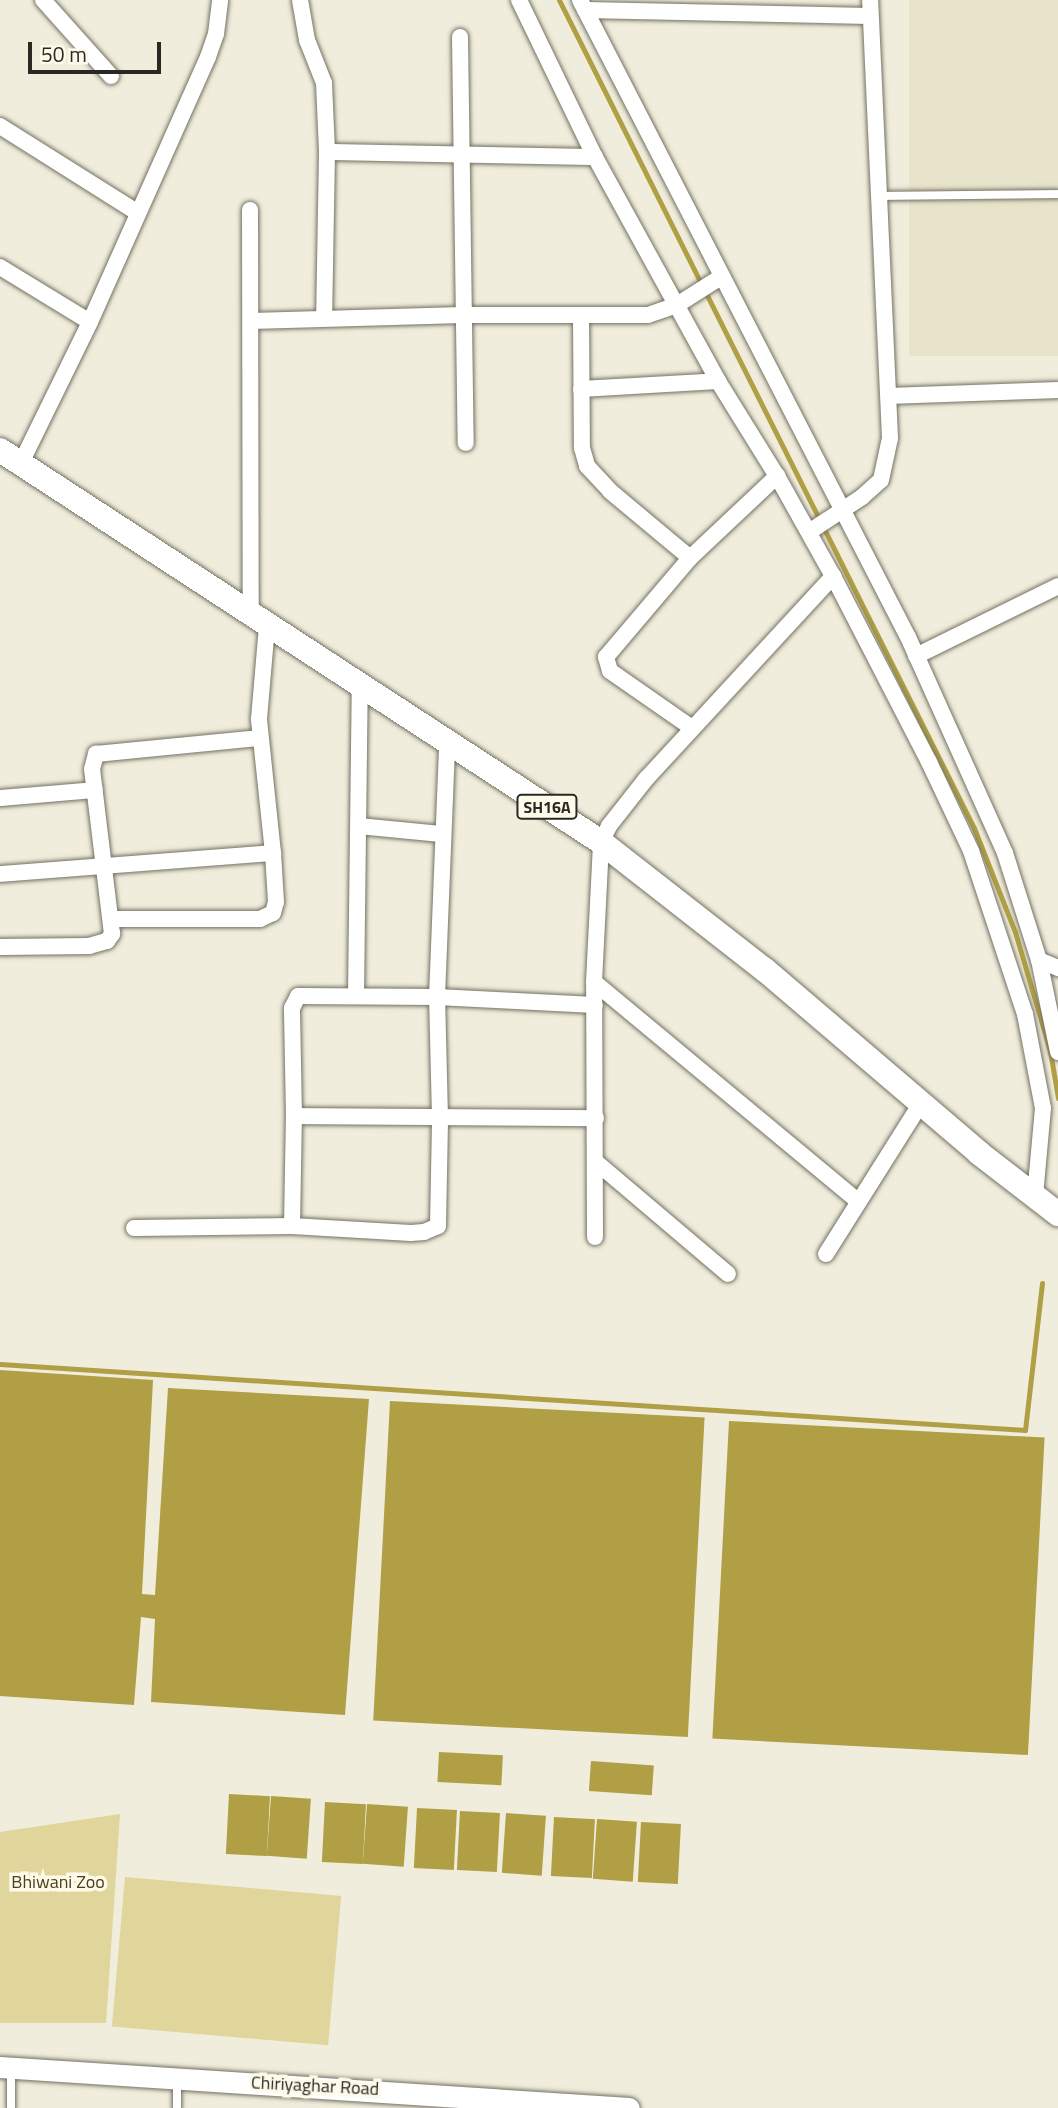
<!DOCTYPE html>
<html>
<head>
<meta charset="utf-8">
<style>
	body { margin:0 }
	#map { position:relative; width:1058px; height:2108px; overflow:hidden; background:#f0eddc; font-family:"Titillium Web",sans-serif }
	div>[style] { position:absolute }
	.built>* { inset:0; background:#e8e3cb; transform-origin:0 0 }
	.green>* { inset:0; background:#e0d59b; transform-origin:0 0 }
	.water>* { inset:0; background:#b09f44; transform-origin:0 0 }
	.stream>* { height:5px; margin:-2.5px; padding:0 2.5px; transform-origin:2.5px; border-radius:2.5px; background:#b09f44 }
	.roads { filter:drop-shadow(0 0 2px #747162) drop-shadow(0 0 2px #747162) }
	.lane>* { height:8px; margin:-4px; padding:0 4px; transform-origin:4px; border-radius:4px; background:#fff }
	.street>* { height:16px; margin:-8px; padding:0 8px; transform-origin:8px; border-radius:8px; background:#fff }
	.secondary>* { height:21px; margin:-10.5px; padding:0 10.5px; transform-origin:10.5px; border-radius:10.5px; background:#fff }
	.primary>* { height:24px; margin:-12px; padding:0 12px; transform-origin:12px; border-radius:12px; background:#fff }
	span { translate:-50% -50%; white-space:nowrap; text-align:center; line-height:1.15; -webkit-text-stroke:7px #fdfae9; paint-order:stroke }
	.shield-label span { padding:2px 5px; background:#fdfae9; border:2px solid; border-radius:5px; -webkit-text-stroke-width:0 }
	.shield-label { font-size:16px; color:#292822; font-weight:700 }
	.park-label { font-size:18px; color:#49411b }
	.street-label { font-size:18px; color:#292822 }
	.scale { position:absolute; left:28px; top:42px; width:133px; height:32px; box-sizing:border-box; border:4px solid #292822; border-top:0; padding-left:9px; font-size:21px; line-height:24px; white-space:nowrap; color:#292822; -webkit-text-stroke:5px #fdfae9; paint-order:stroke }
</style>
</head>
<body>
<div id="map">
	<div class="built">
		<i style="left:909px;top:0;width:149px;height:356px"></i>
	</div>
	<div class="green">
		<i style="clip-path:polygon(120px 1814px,106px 2023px,0 2023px,0 1832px)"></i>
		<i style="left:125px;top:1877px;width:217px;height:150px;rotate:5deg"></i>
	</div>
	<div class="water">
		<i style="clip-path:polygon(0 1370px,153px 1380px,142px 1594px,155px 1595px,168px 1388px,369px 1399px,345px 1715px,151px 1702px,155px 1619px,141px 1617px,134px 1705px,0 1696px)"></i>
		<i style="left:390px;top:1401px;width:315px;height:320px;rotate:3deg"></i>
		<i style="left:729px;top:1421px;width:316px;height:318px;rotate:3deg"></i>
		<i style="left:439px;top:1752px;width:64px;height:30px;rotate:3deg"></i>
		<i style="left:591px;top:1761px;width:63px;height:30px;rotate:4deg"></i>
		<i style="left:229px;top:1794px;width:41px;height:60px;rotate:3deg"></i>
		<i style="left:271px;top:1796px;width:40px;height:60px;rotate:4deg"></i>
		<i style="left:325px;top:1802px;width:41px;height:60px;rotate:3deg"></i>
		<i style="left:367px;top:1804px;width:41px;height:60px;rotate:4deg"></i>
		<i style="left:417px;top:1808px;width:40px;height:60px;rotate:3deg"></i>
		<i style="left:460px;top:1811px;width:40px;height:59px;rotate:3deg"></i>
		<i style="left:506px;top:1813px;width:40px;height:60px;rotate:4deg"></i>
		<i style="left:554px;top:1817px;width:41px;height:59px;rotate:3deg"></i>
		<i style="left:597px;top:1819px;width:40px;height:60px;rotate:4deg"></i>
		<i style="left:641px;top:1822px;width:40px;height:60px;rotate:3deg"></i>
	</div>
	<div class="stream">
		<i style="left:559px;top:0;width:926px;rotate:63.38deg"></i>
		<i style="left:974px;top:828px;width:112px;rotate:68.5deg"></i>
		<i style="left:1015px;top:932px;width:124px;rotate:73.6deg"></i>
		<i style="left:1050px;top:1051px;width:48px;rotate:80.3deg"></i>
		<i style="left:0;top:1364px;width:1027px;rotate:3.68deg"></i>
		<i style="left:1025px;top:1430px;width:148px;rotate:-83.4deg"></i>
	</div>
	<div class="roads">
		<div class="lane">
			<i style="left:879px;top:196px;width:179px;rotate:-0.6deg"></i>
			<i style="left:11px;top:2069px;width:39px;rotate:90deg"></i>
			<i style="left:177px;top:2108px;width:28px;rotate:-90deg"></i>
		</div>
		<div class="street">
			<i style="left:43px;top:0;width:102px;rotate:48.2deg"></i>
			<i style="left:300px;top:0;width:41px;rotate:80.1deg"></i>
			<i style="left:307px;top:40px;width:46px;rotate:68.4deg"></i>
			<i style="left:324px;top:83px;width:69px;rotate:87.5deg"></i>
			<i style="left:327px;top:152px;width:166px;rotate:91deg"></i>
			<i style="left:519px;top:0;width:174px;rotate:64.2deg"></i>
			<i style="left:595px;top:157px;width:256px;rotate:61.2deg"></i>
			<i style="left:718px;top:381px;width:112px;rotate:58.2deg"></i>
			<i style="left:777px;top:476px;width:115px;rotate:60.8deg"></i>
			<i style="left:833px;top:576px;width:209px;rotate:62.7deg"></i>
			<i style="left:929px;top:762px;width:98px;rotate:64.7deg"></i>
			<i style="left:971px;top:851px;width:172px;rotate:71.7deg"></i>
			<i style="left:1025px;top:1014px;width:96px;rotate:79.2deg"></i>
			<i style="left:1043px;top:1108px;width:88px;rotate:95.2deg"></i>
			<i style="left:580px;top:0;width:716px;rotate:62.76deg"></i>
			<i style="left:908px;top:637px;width:237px;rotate:65.8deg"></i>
			<i style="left:1005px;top:853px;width:112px;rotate:72.4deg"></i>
			<i style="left:1039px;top:960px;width:94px;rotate:78.3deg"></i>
			<i style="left:585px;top:10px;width:285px;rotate:1.2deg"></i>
			<i style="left:460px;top:37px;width:406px;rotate:89.2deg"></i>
			<i style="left:0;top:126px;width:163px;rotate:32.2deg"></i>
			<i style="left:327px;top:152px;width:268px;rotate:1.1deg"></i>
			<i style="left:250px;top:210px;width:406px;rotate:89.9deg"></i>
			<i style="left:0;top:267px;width:105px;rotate:31.4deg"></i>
			<i style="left:581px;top:316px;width:132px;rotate:89.6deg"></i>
			<i style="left:582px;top:448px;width:19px;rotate:74deg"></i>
			<i style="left:587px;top:466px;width:34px;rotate:47deg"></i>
			<i style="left:610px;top:491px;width:104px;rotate:39.9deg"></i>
			<i style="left:251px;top:321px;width:212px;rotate:-1.6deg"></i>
			<i style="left:463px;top:315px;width:185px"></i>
			<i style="left:648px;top:315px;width:31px;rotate:-19deg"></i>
			<i style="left:677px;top:305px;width:52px;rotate:-32.5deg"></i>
			<i style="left:581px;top:389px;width:137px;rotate:-3.3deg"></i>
			<i style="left:889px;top:396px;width:169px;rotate:-2deg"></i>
			<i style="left:21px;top:463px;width:157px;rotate:-63.9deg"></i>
			<i style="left:90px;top:322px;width:290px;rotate:-66deg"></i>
			<i style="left:208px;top:57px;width:24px;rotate:-71deg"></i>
			<i style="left:216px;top:34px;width:34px;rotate:-83deg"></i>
			<i style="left:809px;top:532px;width:64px;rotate:-33.4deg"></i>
			<i style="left:862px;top:497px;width:25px;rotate:-42deg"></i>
			<i style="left:881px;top:480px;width:43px;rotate:-77.9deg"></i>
			<i style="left:890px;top:438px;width:438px;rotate:-92.6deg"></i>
			<i style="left:916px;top:656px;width:158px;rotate:-26.2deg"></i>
			<i style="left:692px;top:728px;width:100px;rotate:-145.2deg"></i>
			<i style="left:610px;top:671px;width:15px;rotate:-106deg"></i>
			<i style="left:606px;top:657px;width:130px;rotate:-49.7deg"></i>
			<i style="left:690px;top:558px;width:120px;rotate:-43.3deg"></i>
			<i style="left:0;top:798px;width:95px;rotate:-4.8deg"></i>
			<i style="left:359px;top:826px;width:82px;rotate:5.6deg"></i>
			<i style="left:0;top:874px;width:274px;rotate:-4.4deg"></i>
			<i style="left:112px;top:919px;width:148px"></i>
			<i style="left:260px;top:919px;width:14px;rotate:-25deg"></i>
			<i style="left:273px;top:913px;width:11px;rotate:-75deg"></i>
			<i style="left:276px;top:902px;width:49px;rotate:-93.5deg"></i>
			<i style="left:273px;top:853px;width:135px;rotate:-96deg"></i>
			<i style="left:259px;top:719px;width:93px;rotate:-85.1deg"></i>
			<i style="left:0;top:947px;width:89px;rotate:-0.6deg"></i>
			<i style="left:89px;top:946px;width:19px;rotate:-16deg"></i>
			<i style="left:107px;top:941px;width:9px;rotate:-54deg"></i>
			<i style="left:112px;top:934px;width:166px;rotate:-96.9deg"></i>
			<i style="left:92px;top:769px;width:16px;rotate:-75deg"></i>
			<i style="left:96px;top:754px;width:165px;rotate:-5.6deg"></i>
			<i style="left:1039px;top:960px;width:21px;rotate:23deg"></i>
			<i style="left:594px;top:982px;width:343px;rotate:39.7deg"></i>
			<i style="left:356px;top:995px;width:310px;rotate:-89.3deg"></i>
			<i style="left:294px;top:1116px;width:302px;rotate:0.4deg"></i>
			<i style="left:596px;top:1162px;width:173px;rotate:40.3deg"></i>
			<i style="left:292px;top:1226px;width:110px;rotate:-89deg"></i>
			<i style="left:294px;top:1116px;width:108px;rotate:-91.1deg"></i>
			<i style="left:292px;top:1008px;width:13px;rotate:-63deg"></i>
			<i style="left:298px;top:996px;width:139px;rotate:0.4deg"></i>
			<i style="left:437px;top:997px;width:158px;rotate:2.9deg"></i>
			<i style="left:134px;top:1228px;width:158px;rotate:-0.7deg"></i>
			<i style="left:292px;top:1226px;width:119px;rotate:3.4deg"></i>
			<i style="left:411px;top:1233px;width:13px;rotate:-4deg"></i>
			<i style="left:424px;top:1232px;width:15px;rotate:-23deg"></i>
			<i style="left:438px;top:1226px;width:108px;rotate:-88.9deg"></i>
			<i style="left:440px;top:1118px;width:121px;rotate:-91.4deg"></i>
			<i style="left:437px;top:997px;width:254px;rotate:-87.7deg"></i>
			<i style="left:595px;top:1237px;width:255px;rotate:-90.2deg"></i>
			<i style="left:594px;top:982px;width:140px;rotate:-87.1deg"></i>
			<i style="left:601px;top:842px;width:18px;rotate:-63deg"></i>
			<i style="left:609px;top:826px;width:60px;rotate:-51.8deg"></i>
			<i style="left:646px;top:779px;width:276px;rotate:-47.3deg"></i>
			<i style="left:826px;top:1254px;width:178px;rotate:-57.8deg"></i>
		</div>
		<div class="secondary">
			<i style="left:0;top:2067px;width:630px;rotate:3.73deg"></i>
		</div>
		<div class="primary">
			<i style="left:0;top:450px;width:718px;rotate:33.11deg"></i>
			<i style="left:601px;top:842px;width:208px;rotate:38deg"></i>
			<i style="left:765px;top:970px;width:282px;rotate:40.5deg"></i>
			<i style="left:979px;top:1153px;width:100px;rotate:37.7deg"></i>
		</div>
	</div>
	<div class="shield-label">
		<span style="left:547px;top:807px">SH16A</span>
	</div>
	<div class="park-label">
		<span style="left:58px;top:1882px">Bhiwani Zoo</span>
	</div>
	<div class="street-label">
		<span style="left:315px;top:2086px;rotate:3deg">Chiriyaghar Road</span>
	</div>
	<div class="scale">50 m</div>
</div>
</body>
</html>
